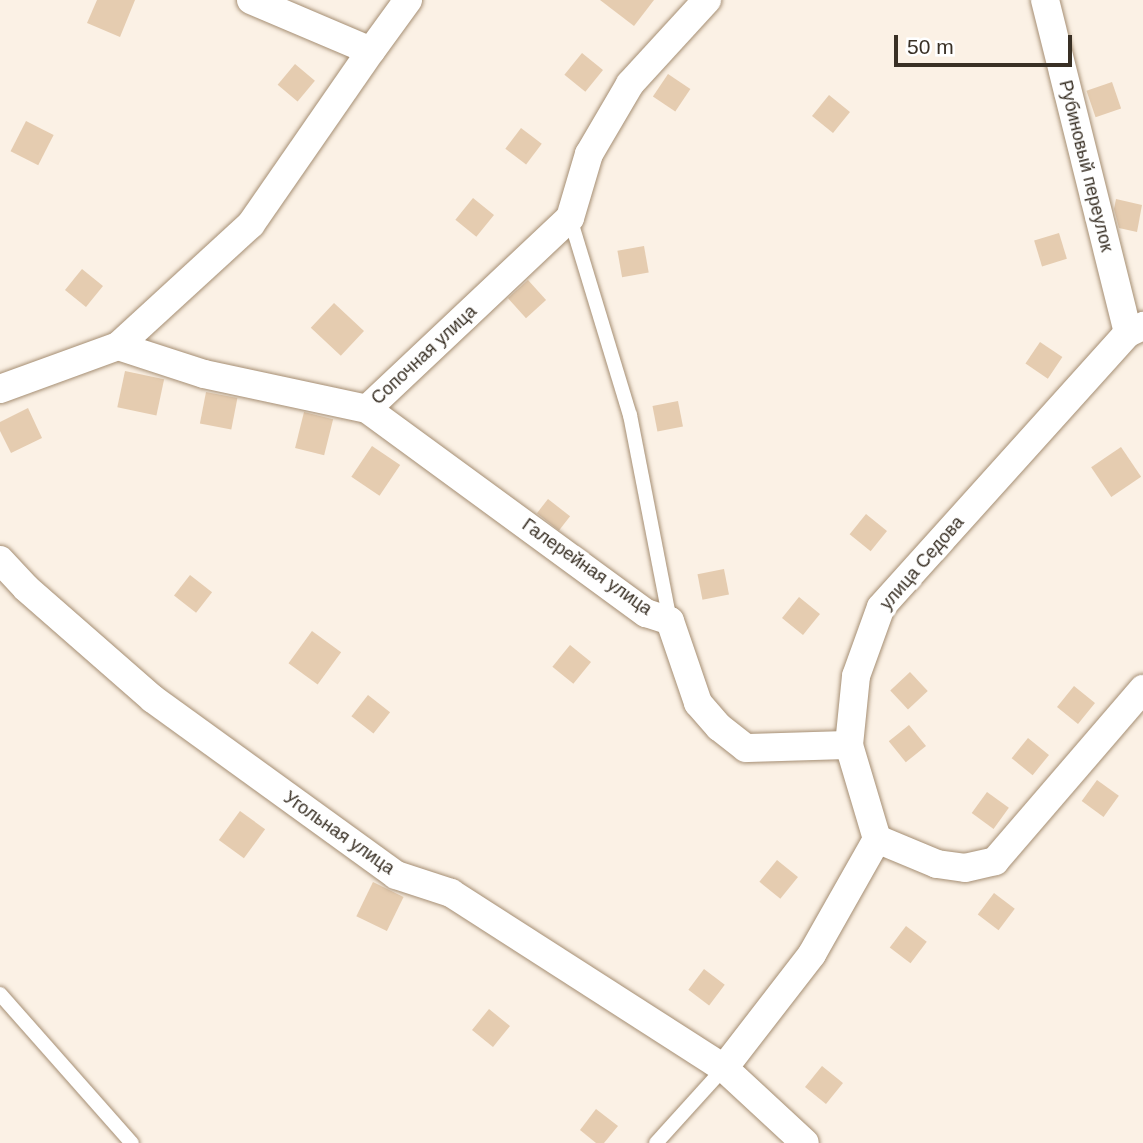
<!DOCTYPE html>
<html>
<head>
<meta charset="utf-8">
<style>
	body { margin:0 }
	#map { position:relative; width:1143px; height:1143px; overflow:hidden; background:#fbf1e5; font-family:Arial,sans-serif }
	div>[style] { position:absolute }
	.building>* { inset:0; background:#e5ccb0; transform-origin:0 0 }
	.roads { filter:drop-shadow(0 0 2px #a58e73) drop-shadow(0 0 2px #a58e73) }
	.service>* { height:14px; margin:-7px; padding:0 7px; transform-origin:7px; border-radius:7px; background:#fff }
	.minor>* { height:28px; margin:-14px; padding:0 14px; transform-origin:14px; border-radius:14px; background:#fff }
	span { translate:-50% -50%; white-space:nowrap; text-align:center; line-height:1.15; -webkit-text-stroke:7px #fff; paint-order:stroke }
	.street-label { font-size:18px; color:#393025 }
	.scale { position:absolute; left:894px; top:35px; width:178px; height:32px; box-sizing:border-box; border:4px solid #393025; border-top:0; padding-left:9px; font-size:21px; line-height:24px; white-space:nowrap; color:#393025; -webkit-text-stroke:5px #fff; paint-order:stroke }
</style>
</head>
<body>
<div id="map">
	<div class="building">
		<i style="clip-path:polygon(97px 0,135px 0,120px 37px,87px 23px)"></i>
		<i style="clip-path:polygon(600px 0,654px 0,634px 26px)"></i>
		<i style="left:582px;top:53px;width:27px;height:28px;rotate:39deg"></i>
		<i style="left:295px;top:64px;width:26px;height:27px;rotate:40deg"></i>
		<i style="left:668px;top:74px;width:27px;height:27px;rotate:34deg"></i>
		<i style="left:1112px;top:82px;width:28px;height:27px;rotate:71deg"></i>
		<i style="left:829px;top:95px;width:27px;height:27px;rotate:39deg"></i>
		<i style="left:26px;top:121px;width:31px;height:34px;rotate:27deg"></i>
		<i style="left:521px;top:128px;width:26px;height:26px;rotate:37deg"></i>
		<i style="left:473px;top:198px;width:27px;height:28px;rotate:39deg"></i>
		<i style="clip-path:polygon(1116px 199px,1142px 205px,1137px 232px,1119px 228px,1114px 209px)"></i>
		<i style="left:1059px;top:233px;width:27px;height:26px;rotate:73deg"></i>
		<i style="left:644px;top:246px;width:27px;height:27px;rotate:80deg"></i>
		<i style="left:82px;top:269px;width:27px;height:27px;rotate:39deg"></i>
		<i style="left:528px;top:280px;width:27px;height:27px;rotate:48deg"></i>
		<i style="left:334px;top:303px;width:41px;height:34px;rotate:43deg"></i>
		<i style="left:1040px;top:342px;width:27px;height:26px;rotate:34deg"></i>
		<i style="left:125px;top:371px;width:40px;height:37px;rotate:12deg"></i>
		<i style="left:206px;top:392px;width:32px;height:32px;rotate:11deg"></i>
		<i style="left:678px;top:401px;width:26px;height:26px;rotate:79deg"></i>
		<i style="clip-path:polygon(28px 408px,42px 438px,11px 453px,0 431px,0 422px)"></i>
		<i style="left:304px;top:412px;width:30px;height:37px;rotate:14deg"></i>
		<i style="left:372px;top:446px;width:34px;height:37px;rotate:34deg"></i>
		<i style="left:1121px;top:447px;width:36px;height:36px;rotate:56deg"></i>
		<i style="left:548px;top:499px;width:28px;height:18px;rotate:38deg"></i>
		<i style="left:866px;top:514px;width:27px;height:26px;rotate:39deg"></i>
		<i style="left:724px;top:569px;width:26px;height:27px;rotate:79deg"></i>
		<i style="left:190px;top:575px;width:28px;height:26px;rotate:38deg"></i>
		<i style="left:799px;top:597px;width:27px;height:27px;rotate:39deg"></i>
		<i style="left:312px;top:631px;width:36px;height:40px;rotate:36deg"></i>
		<i style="left:570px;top:645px;width:27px;height:28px;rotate:39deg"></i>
		<i style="left:910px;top:672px;width:26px;height:27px;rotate:47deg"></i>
		<i style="left:1074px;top:686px;width:27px;height:27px;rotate:39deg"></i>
		<i style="left:368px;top:695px;width:28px;height:27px;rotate:38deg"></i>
		<i style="left:909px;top:725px;width:27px;height:26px;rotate:51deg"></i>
		<i style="left:1028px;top:738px;width:27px;height:26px;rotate:39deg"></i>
		<i style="left:1097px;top:780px;width:27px;height:26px;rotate:36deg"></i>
		<i style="left:987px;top:792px;width:27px;height:26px;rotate:36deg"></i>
		<i style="left:240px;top:811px;width:31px;height:36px;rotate:36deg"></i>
		<i style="left:777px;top:860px;width:27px;height:28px;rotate:39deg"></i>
		<i style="left:373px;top:882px;width:34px;height:38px;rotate:26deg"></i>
		<i style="left:994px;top:893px;width:26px;height:27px;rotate:37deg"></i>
		<i style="left:906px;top:926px;width:26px;height:27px;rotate:37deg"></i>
		<i style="left:704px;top:969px;width:26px;height:26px;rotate:37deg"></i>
		<i style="left:489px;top:1009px;width:27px;height:27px;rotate:39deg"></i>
		<i style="left:822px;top:1066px;width:27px;height:27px;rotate:39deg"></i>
		<i style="clip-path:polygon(596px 1109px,618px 1126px,604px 1143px,596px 1143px,580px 1130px)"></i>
	</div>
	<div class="roads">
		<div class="service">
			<i style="left:570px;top:218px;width:206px;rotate:73.1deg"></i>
			<i style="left:630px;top:415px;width:210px;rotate:79deg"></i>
			<i style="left:0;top:994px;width:199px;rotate:48.5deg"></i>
			<i style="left:656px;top:1143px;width:101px;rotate:-47.8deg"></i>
		</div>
		<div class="minor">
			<i style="left:251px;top:0;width:130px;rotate:23deg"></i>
			<i style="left:371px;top:51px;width:63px;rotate:-54deg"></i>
			<i style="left:1045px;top:0;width:343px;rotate:76deg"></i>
			<i style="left:118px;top:346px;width:180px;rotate:-42.5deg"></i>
			<i style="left:251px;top:224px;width:211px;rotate:-55.3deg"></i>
			<i style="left:0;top:389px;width:126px;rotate:-20deg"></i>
			<i style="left:118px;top:346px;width:90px;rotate:18deg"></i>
			<i style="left:204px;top:374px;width:167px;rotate:12.1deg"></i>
			<i style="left:367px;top:409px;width:279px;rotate:-43.3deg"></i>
			<i style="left:570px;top:218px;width:67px;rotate:-73.5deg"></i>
			<i style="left:589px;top:154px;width:81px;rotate:-59.6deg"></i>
			<i style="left:630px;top:84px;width:114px;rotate:-47.5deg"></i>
			<i style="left:367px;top:409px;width:346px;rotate:36.2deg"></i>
			<i style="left:646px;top:613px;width:25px;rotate:18deg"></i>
			<i style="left:670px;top:621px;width:87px;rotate:71.1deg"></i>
			<i style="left:698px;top:703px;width:32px;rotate:49deg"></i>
			<i style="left:719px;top:727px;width:34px;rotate:38deg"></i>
			<i style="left:746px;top:748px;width:103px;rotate:-1.7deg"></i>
			<i style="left:0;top:560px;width:38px;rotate:47deg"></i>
			<i style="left:26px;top:588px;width:169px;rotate:41.2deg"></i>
			<i style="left:153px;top:699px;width:300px;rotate:35.9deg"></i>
			<i style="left:396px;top:875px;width:58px;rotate:18.1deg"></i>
			<i style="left:451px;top:893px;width:324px;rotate:32.7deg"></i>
			<i style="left:724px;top:1068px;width:110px;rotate:42.8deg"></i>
			<i style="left:877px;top:839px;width:65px;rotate:22.6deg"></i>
			<i style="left:937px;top:864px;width:28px;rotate:8deg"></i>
			<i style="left:965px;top:868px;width:31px;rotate:-13deg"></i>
			<i style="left:995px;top:861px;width:227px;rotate:-49.3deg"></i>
			<i style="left:724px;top:1068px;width:144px;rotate:-52.3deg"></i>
			<i style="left:812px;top:954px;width:132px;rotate:-60.5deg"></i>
			<i style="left:877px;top:839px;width:98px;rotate:-106.6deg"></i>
			<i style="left:849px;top:745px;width:69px;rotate:-84.2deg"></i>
			<i style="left:856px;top:676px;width:73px;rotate:-70.1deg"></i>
			<i style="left:881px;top:607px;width:369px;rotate:-48deg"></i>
			<i style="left:1128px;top:333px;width:17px;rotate:-25deg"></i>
		</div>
	</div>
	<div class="street-label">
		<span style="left:1086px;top:166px;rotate:76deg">Рубиновый переулок</span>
		<span style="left:424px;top:355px;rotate:-43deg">Сопочная улица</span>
		<span style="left:922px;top:563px;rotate:-49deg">улица Седова</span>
		<span style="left:587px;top:567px;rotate:35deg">Галерейная улица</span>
		<span style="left:339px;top:833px;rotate:35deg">Угольная улица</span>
	</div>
	<div class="scale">50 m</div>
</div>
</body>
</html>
